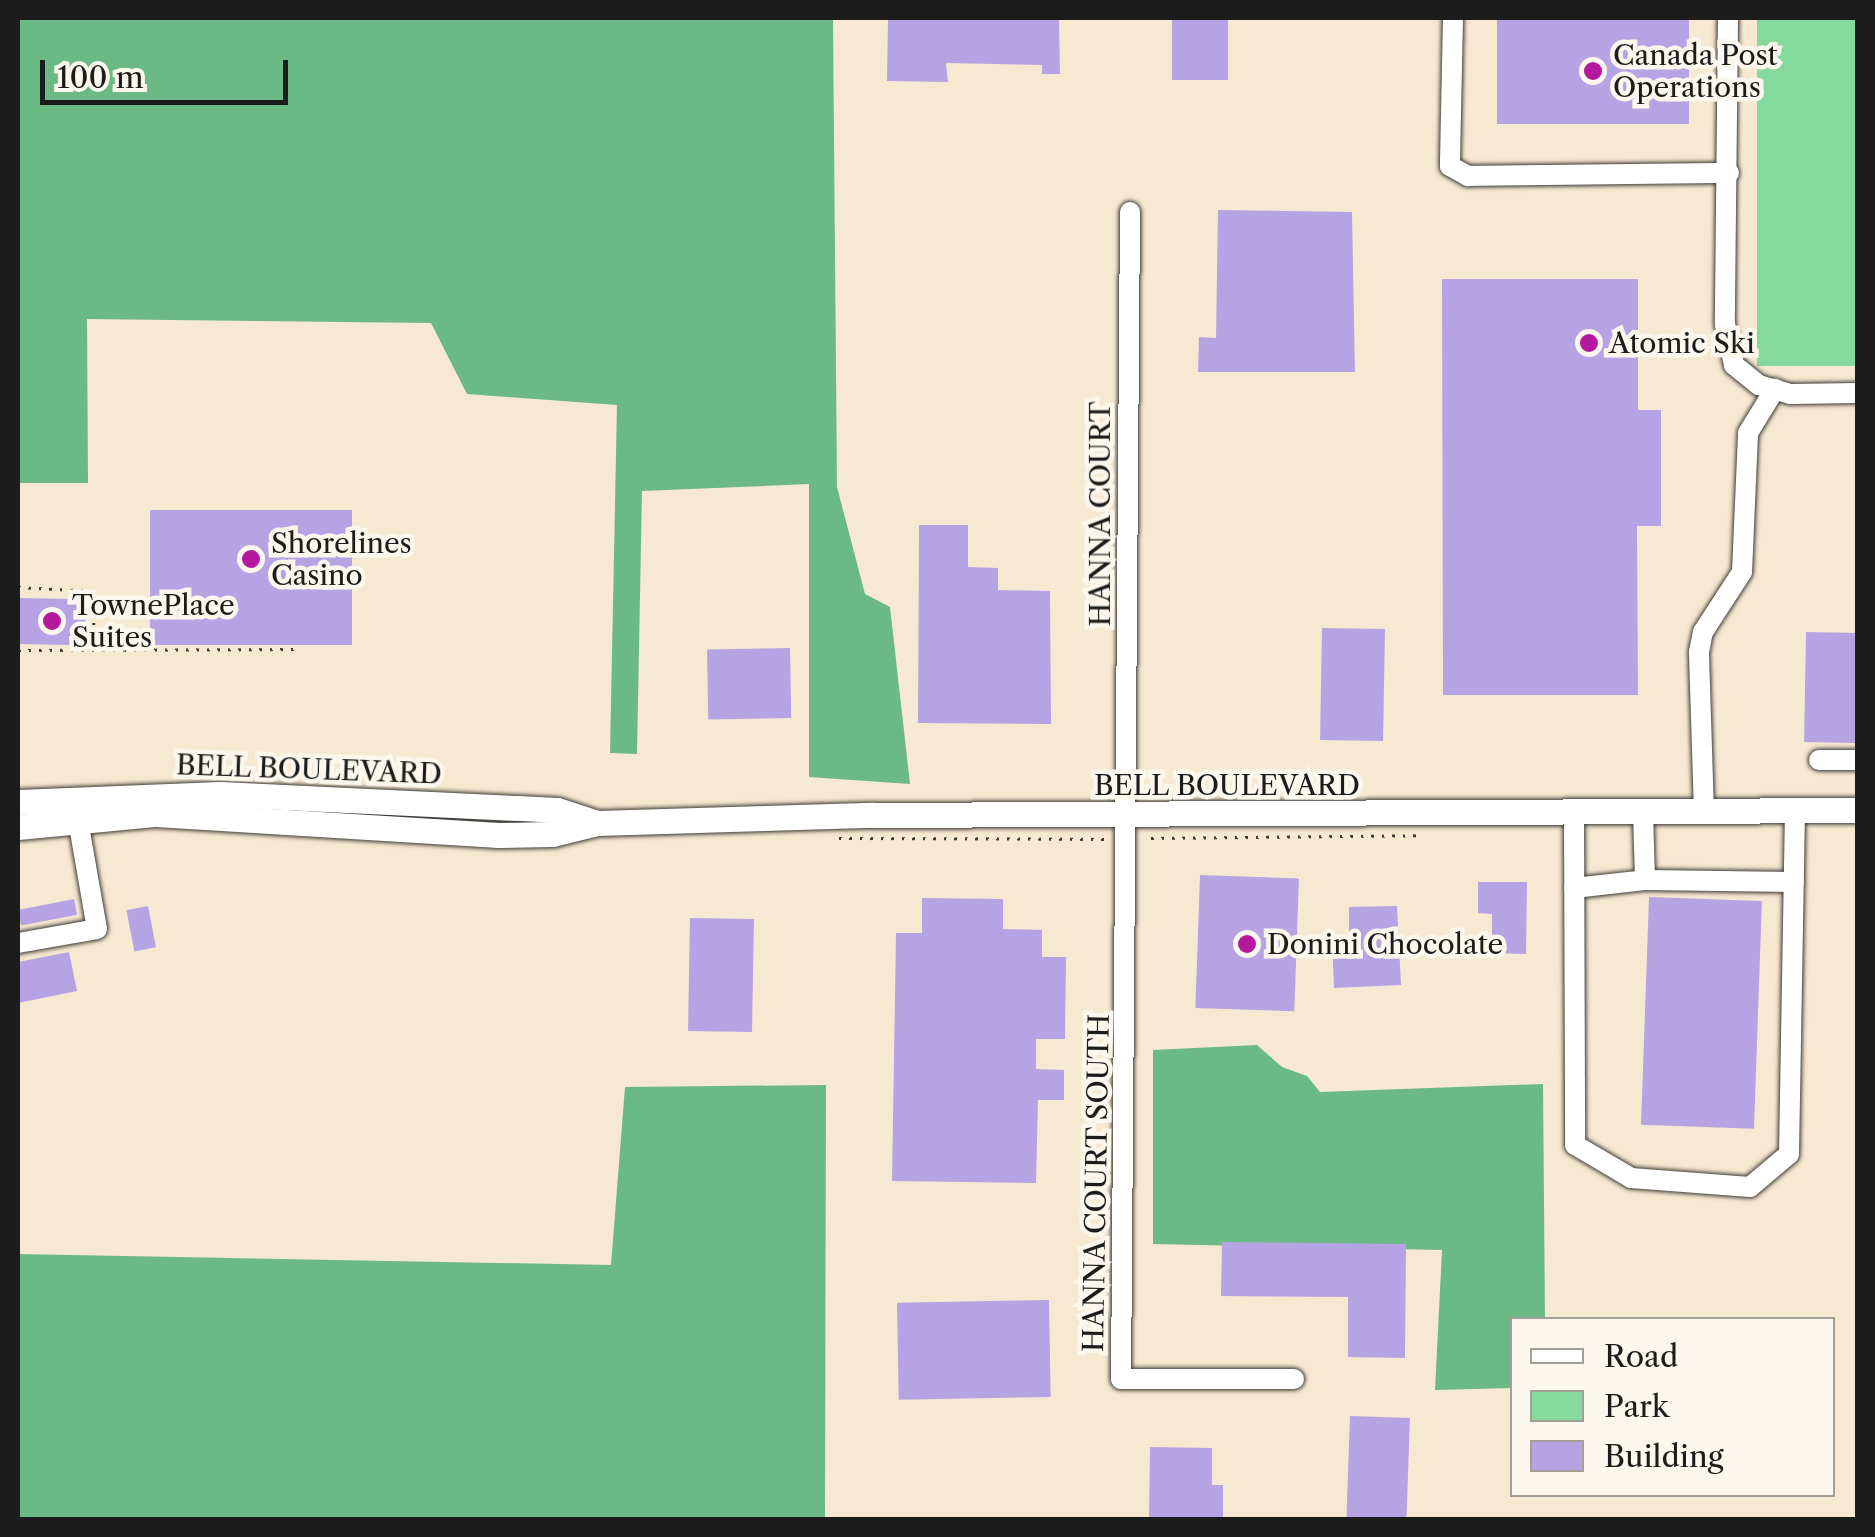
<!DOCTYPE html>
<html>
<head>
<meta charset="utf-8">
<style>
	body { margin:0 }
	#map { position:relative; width:1875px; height:1537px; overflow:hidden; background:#f7e8d1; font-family:"Libre Caslon Text",serif }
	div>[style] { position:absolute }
	.green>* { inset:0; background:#84d99c; transform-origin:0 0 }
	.forest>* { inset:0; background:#6bb984 }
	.building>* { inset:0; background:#b6a3e4; transform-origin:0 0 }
	.path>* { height:2.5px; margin-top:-1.25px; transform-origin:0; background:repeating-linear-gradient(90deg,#3d3b37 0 2.5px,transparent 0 10.5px) }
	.roads { filter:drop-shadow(0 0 2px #3d3b37) drop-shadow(0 0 2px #3d3b37) }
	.minor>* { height:20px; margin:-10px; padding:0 10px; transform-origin:10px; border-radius:10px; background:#fff }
	.major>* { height:25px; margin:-12.5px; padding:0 12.5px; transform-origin:12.5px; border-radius:12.5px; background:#fff }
	.dots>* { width:28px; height:28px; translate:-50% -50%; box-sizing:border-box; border:5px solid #fbf7ec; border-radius:50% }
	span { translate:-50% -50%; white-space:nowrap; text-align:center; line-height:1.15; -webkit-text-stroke:9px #fbf7ec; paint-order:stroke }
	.poi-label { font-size:28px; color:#1c1c1c }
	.left { translate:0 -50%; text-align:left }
	.street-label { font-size:28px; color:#1c1c1c }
	.frame { position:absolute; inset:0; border:20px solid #1c1c1c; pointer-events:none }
	.legend { position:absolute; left:1510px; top:1317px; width:325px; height:180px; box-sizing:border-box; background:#fbf7ec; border:2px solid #a29f99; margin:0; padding:12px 18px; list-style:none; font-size:30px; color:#1c1c1c }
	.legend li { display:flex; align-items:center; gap:20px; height:50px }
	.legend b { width:50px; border:2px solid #a29f99 }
	.scale { position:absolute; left:40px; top:60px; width:248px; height:45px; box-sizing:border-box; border:5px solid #1c1c1c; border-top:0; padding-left:12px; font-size:30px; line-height:35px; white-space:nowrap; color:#1c1c1c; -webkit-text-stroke:8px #fbf7ec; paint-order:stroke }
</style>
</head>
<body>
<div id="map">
	<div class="green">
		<i style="left:1757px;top:18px;width:100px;height:348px"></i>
	</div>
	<div class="forest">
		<i style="clip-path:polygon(18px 18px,833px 18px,837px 487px,865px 594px,890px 607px,910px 784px,809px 777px,809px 484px,642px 491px,637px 754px,610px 753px,617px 405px,467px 394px,431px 323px,87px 319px,88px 483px,18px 483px)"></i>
		<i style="clip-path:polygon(1257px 1045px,1282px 1067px,1307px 1076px,1320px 1092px,1543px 1084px,1545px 1319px,1512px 1320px,1512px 1388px,1435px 1390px,1442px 1250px,1153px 1244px,1153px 1050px)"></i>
		<i style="clip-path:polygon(826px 1085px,825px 1519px,18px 1519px,18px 1254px,611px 1265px,625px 1087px)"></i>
	</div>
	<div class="building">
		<i style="clip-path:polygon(888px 18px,1059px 20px,1060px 74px,1042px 74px,1042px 65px,946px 63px,948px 82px,887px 81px)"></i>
		<i style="left:1172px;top:18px;width:56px;height:62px"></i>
		<i style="left:1497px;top:18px;width:192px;height:106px"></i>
		<i style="clip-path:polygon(1218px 210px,1352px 212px,1355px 372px,1198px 372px,1199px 337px,1216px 338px)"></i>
		<i style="clip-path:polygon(1442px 279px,1638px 279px,1638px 410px,1661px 410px,1661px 526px,1637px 526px,1638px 695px,1443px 695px)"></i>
		<i style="left:352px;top:510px;width:135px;height:202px;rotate:90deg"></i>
		<i style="clip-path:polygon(919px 525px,968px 525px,968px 567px,998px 568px,998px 590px,1050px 591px,1051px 724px,918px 723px)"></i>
		<i style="left:18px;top:598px;width:68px;height:46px;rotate:1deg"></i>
		<i style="left:1385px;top:629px;width:112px;height:63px;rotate:91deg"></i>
		<i style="left:1806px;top:632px;width:52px;height:110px;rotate:1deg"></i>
		<i style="left:790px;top:648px;width:70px;height:83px;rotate:89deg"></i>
		<i style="left:1200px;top:875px;width:99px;height:133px;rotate:2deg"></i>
		<i style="clip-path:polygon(1478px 882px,1527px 882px,1526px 954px,1492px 953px,1492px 914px,1478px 913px)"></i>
		<i style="left:1649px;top:897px;width:113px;height:228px;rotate:2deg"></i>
		<i style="clip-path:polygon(922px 898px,1003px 899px,1003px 929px,1042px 930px,1042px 957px,1066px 957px,1065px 1039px,1036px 1039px,1036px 1069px,1064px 1070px,1064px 1100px,1038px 1100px,1036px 1183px,892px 1181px,896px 933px,922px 933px)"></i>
		<i style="left:74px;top:899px;width:16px;height:57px;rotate:79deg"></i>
		<i style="left:148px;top:906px;width:42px;height:22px;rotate:79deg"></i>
		<i style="clip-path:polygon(1397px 906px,1401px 985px,1334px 988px,1332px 937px,1349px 937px,1349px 907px)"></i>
		<i style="left:690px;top:918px;width:64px;height:113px;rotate:1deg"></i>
		<i style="clip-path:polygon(69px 952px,77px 991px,18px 1003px,18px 962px)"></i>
		<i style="clip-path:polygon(1222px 1242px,1406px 1244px,1405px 1358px,1348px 1357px,1348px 1297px,1221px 1296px)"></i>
		<i style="left:1049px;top:1300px;width:97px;height:152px;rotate:89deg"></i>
		<i style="left:1350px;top:1416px;width:60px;height:101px;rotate:2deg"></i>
		<i style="clip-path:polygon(1150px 1447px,1212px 1448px,1212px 1485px,1223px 1485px,1223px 1520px,1149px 1520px)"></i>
	</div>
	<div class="path">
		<i style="left:18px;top:587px;width:76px;rotate:3deg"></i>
		<i style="left:94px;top:591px;width:58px;rotate:90deg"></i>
		<i style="left:18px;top:650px;width:280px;rotate:-0.2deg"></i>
		<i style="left:839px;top:838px;width:267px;rotate:0.2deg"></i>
		<i style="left:1151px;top:838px;width:273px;rotate:-0.6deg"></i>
	</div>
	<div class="roads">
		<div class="minor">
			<i style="left:1453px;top:18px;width:148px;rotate:91.2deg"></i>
			<i style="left:1450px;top:166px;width:21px;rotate:29deg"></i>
			<i style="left:1468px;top:176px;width:261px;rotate:-0.7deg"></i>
			<i style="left:1728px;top:18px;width:306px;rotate:90.6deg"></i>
			<i style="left:1725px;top:324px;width:42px;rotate:77.6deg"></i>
			<i style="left:1734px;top:365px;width:32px;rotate:39deg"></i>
			<i style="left:1759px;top:385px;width:33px;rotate:16deg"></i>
			<i style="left:1791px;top:394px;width:67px;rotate:-0.9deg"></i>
			<i style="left:1130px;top:212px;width:1167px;rotate:90.44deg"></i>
			<i style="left:1121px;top:1379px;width:173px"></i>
			<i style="left:1819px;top:760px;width:39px"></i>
			<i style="left:1643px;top:812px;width:68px;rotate:88.3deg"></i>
			<i style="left:1574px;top:813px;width:332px;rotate:89.8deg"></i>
			<i style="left:1575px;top:1145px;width:65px;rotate:30.5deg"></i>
			<i style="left:1631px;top:1178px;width:119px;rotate:4.3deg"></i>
			<i style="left:1750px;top:1187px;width:51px;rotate:-40.2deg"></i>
			<i style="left:1789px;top:1154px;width:343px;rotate:-89deg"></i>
			<i style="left:1704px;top:813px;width:161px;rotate:-91.8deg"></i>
			<i style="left:1699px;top:652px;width:20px;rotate:-79deg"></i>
			<i style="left:1703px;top:632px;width:72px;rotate:-57deg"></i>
			<i style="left:1742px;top:572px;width:139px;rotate:-87.5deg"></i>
			<i style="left:1748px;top:433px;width:52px;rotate:-58.5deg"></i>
			<i style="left:1574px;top:888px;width:71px;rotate:-6.4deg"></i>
			<i style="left:1645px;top:880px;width:149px;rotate:0.8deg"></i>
			<i style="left:18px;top:943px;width:80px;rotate:-10deg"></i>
			<i style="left:97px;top:929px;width:111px;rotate:-99.9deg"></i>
		</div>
		<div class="major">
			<i style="left:18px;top:802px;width:202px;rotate:-2.3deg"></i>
			<i style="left:220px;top:794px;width:337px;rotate:2.7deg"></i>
			<i style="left:557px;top:810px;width:42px;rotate:18deg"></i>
			<i style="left:18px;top:827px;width:139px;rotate:-5.4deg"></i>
			<i style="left:156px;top:814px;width:343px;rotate:3.5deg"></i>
			<i style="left:498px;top:835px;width:54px;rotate:-1.1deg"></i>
			<i style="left:552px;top:834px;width:46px;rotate:-13.7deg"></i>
			<i style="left:597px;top:823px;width:276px;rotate:-1.7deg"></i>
			<i style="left:873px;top:815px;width:985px;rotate:-0.29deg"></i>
		</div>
	</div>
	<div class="dots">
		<i style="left:1593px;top:71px;background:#b5179e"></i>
		<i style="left:1589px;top:343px;background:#b5179e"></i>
		<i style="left:251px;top:559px;background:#b5179e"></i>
		<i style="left:52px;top:621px;background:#b5179e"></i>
		<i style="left:1247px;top:944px;background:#b5179e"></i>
	</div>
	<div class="poi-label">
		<span class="left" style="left:1613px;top:71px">Canada Post<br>Operations</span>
		<span class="left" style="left:1609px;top:343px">Atomic Ski</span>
		<span class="left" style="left:271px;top:559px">Shorelines<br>Casino</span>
		<span class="left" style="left:72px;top:621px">TownePlace<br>Suites</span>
		<span class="left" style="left:1267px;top:944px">Donini Chocolate</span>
	</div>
	<div class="street-label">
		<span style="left:1100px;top:514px;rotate:-90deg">HANNA COURT</span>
		<span style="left:309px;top:769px;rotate:2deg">BELL BOULEVARD</span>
		<span style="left:1227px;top:785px">BELL BOULEVARD</span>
		<span style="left:1096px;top:1183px;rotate:-89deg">HANNA COURT SOUTH</span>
	</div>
	<div class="frame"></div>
	<ul class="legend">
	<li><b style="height:12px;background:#fff"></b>Road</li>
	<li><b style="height:28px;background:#84d99c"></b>Park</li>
	<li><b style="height:28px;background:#b6a3e4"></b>Building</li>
	</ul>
	<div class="scale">100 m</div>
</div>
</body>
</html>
